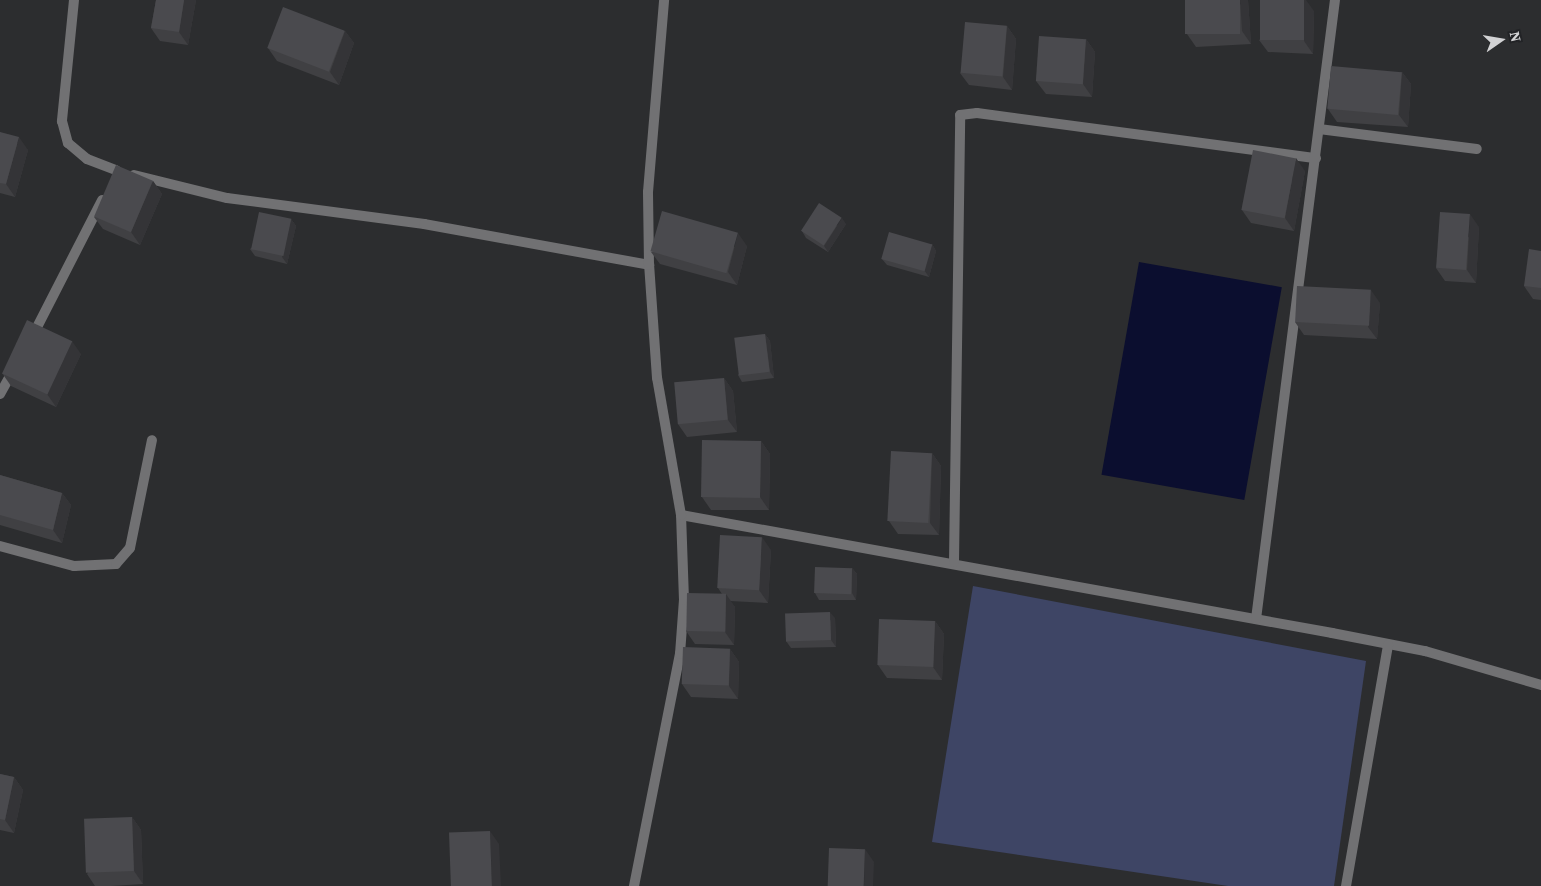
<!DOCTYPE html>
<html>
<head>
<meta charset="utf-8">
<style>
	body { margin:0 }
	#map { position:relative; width:1541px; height:886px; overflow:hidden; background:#2c2d2f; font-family:"Source Serif 4",serif }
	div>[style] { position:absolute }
	.green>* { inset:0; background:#3e4565 }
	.water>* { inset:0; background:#0b0e2f; transform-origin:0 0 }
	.minor>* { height:10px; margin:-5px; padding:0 5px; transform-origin:5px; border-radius:5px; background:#717173 }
	.wall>* { inset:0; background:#404043 }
	.shaded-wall>* { inset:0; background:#343437 }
	.building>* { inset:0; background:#4a4a4e; transform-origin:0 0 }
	span { translate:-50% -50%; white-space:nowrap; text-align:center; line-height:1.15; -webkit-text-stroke:4px #222326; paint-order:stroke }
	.north { position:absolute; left:1476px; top:15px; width:50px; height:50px; -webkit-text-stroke:4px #222326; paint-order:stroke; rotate:77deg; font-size:14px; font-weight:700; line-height:20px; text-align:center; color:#d2d2d4 }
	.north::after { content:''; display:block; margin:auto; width:18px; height:22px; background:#d2d2d4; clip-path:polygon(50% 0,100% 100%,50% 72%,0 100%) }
</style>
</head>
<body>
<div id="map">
	<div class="green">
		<i style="clip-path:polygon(973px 586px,1366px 661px,1334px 886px,1228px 886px,932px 842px)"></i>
	</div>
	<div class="water">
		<i style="left:1139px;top:262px;width:145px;height:216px;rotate:10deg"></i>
	</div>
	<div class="minor">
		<i style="left:74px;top:0;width:122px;rotate:95.7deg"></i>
		<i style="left:62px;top:121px;width:23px;rotate:75deg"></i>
		<i style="left:68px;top:143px;width:25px;rotate:40deg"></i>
		<i style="left:87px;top:159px;width:31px;rotate:21deg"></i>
		<i style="left:1319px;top:129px;width:159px;rotate:7.2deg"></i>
		<i style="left:134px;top:175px;width:96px;rotate:13.9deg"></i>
		<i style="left:227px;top:198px;width:199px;rotate:7.5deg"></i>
		<i style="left:424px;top:224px;width:229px;rotate:10.3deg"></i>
		<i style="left:32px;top:337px;width:154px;rotate:-62.9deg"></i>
		<i style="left:0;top:394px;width:29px;rotate:-61deg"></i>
		<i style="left:681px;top:515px;width:662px;rotate:10.27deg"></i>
		<i style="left:1332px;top:633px;width:95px;rotate:11deg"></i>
		<i style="left:1425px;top:651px;width:121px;rotate:16.3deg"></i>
		<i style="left:0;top:546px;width:77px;rotate:15.1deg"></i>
		<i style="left:74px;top:566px;width:42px;rotate:-2.7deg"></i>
		<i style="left:116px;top:564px;width:21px;rotate:-49deg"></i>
		<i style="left:130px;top:548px;width:110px;rotate:-78.5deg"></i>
		<i style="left:954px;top:562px;width:447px;rotate:-89.2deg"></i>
		<i style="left:960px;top:115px;width:17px;rotate:-7deg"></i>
		<i style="left:977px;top:113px;width:342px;rotate:7.6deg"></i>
		<i style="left:1256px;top:619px;width:624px;rotate:-82.73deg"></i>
		<i style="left:634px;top:886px;width:237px;rotate:-78.8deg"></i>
		<i style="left:680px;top:654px;width:54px;rotate:-85.8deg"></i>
		<i style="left:684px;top:600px;width:85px;rotate:-92deg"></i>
		<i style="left:681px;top:515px;width:139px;rotate:-99.9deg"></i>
		<i style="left:657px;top:378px;width:113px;rotate:-94deg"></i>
		<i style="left:649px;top:265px;width:73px;rotate:-90.8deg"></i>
		<i style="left:648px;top:192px;width:193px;rotate:-85.2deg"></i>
		<i style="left:1346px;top:886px;width:245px;rotate:-80.1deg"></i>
	</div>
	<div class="wall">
		<i style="clip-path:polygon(156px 0,196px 0,188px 45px,160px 41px,151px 28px)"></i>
		<i style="clip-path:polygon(1248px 0,1251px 44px,1196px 47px,1187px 34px)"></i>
		<i style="clip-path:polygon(1314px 11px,1313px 54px,1268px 52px,1259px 40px)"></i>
		<i style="clip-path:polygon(1007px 26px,1016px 39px,1012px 90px,969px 85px,960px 73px)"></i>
		<i style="clip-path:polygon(345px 31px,354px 43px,339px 85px,277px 61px,268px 48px)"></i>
		<i style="clip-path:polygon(1086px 39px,1095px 52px,1092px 97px,1046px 94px,1036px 81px)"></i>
		<i style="clip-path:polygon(1402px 72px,1411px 84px,1408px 127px,1337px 122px,1328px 109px)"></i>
		<i style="clip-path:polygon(0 132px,28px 150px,15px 197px,0 193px)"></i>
		<i style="clip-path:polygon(1305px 171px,1294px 231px,1251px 223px,1242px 210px)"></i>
		<i style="clip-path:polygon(153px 181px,162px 194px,140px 245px,103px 229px,94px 217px)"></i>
		<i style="clip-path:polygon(291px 219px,296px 226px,287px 264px,255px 256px,250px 249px)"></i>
		<i style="clip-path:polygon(846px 224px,828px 252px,806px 238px,802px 231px)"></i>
		<i style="clip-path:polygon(1479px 227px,1476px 283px,1445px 281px,1436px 268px)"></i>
		<i style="clip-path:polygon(932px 244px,936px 251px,929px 277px,887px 265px,882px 259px)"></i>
		<i style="clip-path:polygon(747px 246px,737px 285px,660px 264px,651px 252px)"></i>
		<i style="clip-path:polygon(1541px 251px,1541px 300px,1533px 299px,1524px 286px)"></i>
		<i style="clip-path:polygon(1380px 303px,1377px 339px,1304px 335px,1295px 322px)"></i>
		<i style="clip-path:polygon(765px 334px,770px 341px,774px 378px,742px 382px,738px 375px)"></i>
		<i style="clip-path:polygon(81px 354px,56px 407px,11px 386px,2px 373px)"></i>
		<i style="clip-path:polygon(724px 378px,733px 391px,737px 432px,687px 437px,678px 424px)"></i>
		<i style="clip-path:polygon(761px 441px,770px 454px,769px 510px,711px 510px,702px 497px)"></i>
		<i style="clip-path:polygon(932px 453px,941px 466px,939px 535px,898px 534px,889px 521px)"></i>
		<i style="clip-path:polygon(0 475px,62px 493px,71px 505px,62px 543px,0 525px)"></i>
		<i style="clip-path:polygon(771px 550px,768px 603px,730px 601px,735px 607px,734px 645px,695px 644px,686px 631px,722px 594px,718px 588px)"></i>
		<i style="clip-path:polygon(852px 568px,857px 574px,856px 600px,819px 600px,815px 593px)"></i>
		<i style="clip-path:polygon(835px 618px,836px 647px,791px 648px,786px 641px)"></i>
		<i style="clip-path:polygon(935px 621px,944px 634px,942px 680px,887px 678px,878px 665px)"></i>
		<i style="clip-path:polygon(730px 649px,739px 662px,738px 699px,691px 697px,682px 684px)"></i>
		<i style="clip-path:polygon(0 774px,14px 777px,23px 790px,14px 833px,0 830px)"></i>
		<i style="clip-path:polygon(132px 817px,141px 830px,143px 884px,111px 886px,95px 886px,87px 874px)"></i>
	</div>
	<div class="shaded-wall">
		<i style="clip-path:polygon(184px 0,196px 0,188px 45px,179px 32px)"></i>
		<i style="clip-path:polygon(1240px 0,1248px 0,1251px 44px,1242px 31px)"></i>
		<i style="clip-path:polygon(1304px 0,1306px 0,1314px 11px,1313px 54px,1304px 41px)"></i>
		<i style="clip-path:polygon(1007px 26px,1016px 39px,1012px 90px,1003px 77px)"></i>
		<i style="clip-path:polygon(345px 31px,354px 43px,339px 85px,330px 72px)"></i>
		<i style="clip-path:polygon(1086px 39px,1095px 52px,1092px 97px,1083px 84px)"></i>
		<i style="clip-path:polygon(1402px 72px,1411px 84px,1408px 127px,1399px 115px)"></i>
		<i style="clip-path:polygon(19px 137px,28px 150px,15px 197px,6px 184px)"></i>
		<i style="clip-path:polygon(1296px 158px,1305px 171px,1294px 231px,1285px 218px)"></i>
		<i style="clip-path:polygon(153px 181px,162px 194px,140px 245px,131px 232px)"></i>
		<i style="clip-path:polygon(1470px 214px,1479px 227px,1476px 283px,1467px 270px)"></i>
		<i style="clip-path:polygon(842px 218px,846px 224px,828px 252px,824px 246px)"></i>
		<i style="clip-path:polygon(291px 219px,296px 226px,287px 264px,282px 257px)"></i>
		<i style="clip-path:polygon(738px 233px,747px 246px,737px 285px,728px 272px)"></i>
		<i style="clip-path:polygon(932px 244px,936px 251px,929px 277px,924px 270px)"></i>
		<i style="clip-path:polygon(1371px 290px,1380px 303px,1377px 339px,1368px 327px)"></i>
		<i style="clip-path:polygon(765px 334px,770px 341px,774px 378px,770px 372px)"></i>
		<i style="clip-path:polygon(72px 341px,81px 354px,56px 407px,47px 394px)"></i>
		<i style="clip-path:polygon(724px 378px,733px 391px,737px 432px,728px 420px)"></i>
		<i style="clip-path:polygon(761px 441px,770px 454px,769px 510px,760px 497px)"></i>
		<i style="clip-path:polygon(932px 453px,941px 466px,939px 535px,930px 523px)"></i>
		<i style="clip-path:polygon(62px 493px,71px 505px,62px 543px,53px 530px)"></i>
		<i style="clip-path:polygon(762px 537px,771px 550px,768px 603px,759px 590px)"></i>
		<i style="clip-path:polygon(852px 568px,857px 574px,856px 600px,852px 593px)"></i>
		<i style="clip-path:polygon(726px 594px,735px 607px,734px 645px,725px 632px)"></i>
		<i style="clip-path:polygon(830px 612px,835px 618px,836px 647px,831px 640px)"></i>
		<i style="clip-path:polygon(935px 621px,944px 634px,942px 680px,933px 667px)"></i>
		<i style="clip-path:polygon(730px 649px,739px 662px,738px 699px,729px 686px)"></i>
		<i style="clip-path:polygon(14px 777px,23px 790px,14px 833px,5px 820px)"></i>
		<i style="clip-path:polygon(132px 817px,141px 830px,143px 884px,134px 871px)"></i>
		<i style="clip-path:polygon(490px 831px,499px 844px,501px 886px,492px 886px)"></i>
		<i style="clip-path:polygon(865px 849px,874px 862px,873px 886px,864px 886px)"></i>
	</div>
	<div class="building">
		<i style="clip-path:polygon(156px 0,184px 0,179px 32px,151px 28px)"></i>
		<i style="left:1185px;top:0;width:55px;height:34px"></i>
		<i style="left:1260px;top:0;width:44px;height:40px"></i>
		<i style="left:283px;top:7px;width:66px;height:44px;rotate:21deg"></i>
		<i style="left:965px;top:22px;width:42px;height:51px;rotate:5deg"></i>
		<i style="left:1039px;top:36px;width:47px;height:45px;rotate:4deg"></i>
		<i style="left:1331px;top:66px;width:71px;height:43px;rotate:5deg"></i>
		<i style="clip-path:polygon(0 132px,19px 137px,6px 184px,0 183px)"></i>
		<i style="left:1253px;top:150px;width:44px;height:61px;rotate:11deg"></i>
		<i style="left:116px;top:165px;width:40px;height:56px;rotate:23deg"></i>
		<i style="left:819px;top:203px;width:27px;height:33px;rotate:33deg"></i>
		<i style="left:662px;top:211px;width:79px;height:42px;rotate:16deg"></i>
		<i style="left:259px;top:212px;width:33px;height:38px;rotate:12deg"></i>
		<i style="left:1440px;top:212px;width:30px;height:56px;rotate:4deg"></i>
		<i style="left:889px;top:232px;width:45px;height:28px;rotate:16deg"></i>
		<i style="clip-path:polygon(1529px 249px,1541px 251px,1541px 288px,1524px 286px)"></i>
		<i style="left:1297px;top:286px;width:74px;height:36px;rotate:3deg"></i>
		<i style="left:27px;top:320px;width:50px;height:59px;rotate:25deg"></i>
		<i style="left:765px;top:334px;width:38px;height:31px;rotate:83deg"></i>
		<i style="left:724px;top:378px;width:42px;height:50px;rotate:85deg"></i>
		<i style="left:702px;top:440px;width:59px;height:57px;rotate:1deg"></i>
		<i style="left:891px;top:451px;width:41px;height:70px;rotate:3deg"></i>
		<i style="clip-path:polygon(0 475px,62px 493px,53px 530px,0 515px)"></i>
		<i style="left:720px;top:535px;width:42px;height:53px;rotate:3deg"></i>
		<i style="left:815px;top:567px;width:37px;height:26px;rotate:2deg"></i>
		<i style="left:687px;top:593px;width:39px;height:38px;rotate:1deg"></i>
		<i style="left:830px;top:612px;width:28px;height:45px;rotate:88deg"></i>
		<i style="left:879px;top:619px;width:56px;height:46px;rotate:2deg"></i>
		<i style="left:683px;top:647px;width:47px;height:37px;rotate:2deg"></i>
		<i style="clip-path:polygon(0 774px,14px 777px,5px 820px,0 819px)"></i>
		<i style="left:132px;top:817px;width:54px;height:48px;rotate:88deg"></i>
		<i style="left:490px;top:831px;width:55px;height:41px;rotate:88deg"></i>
		<i style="left:829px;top:848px;width:36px;height:38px;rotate:2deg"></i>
	</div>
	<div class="north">N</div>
</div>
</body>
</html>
